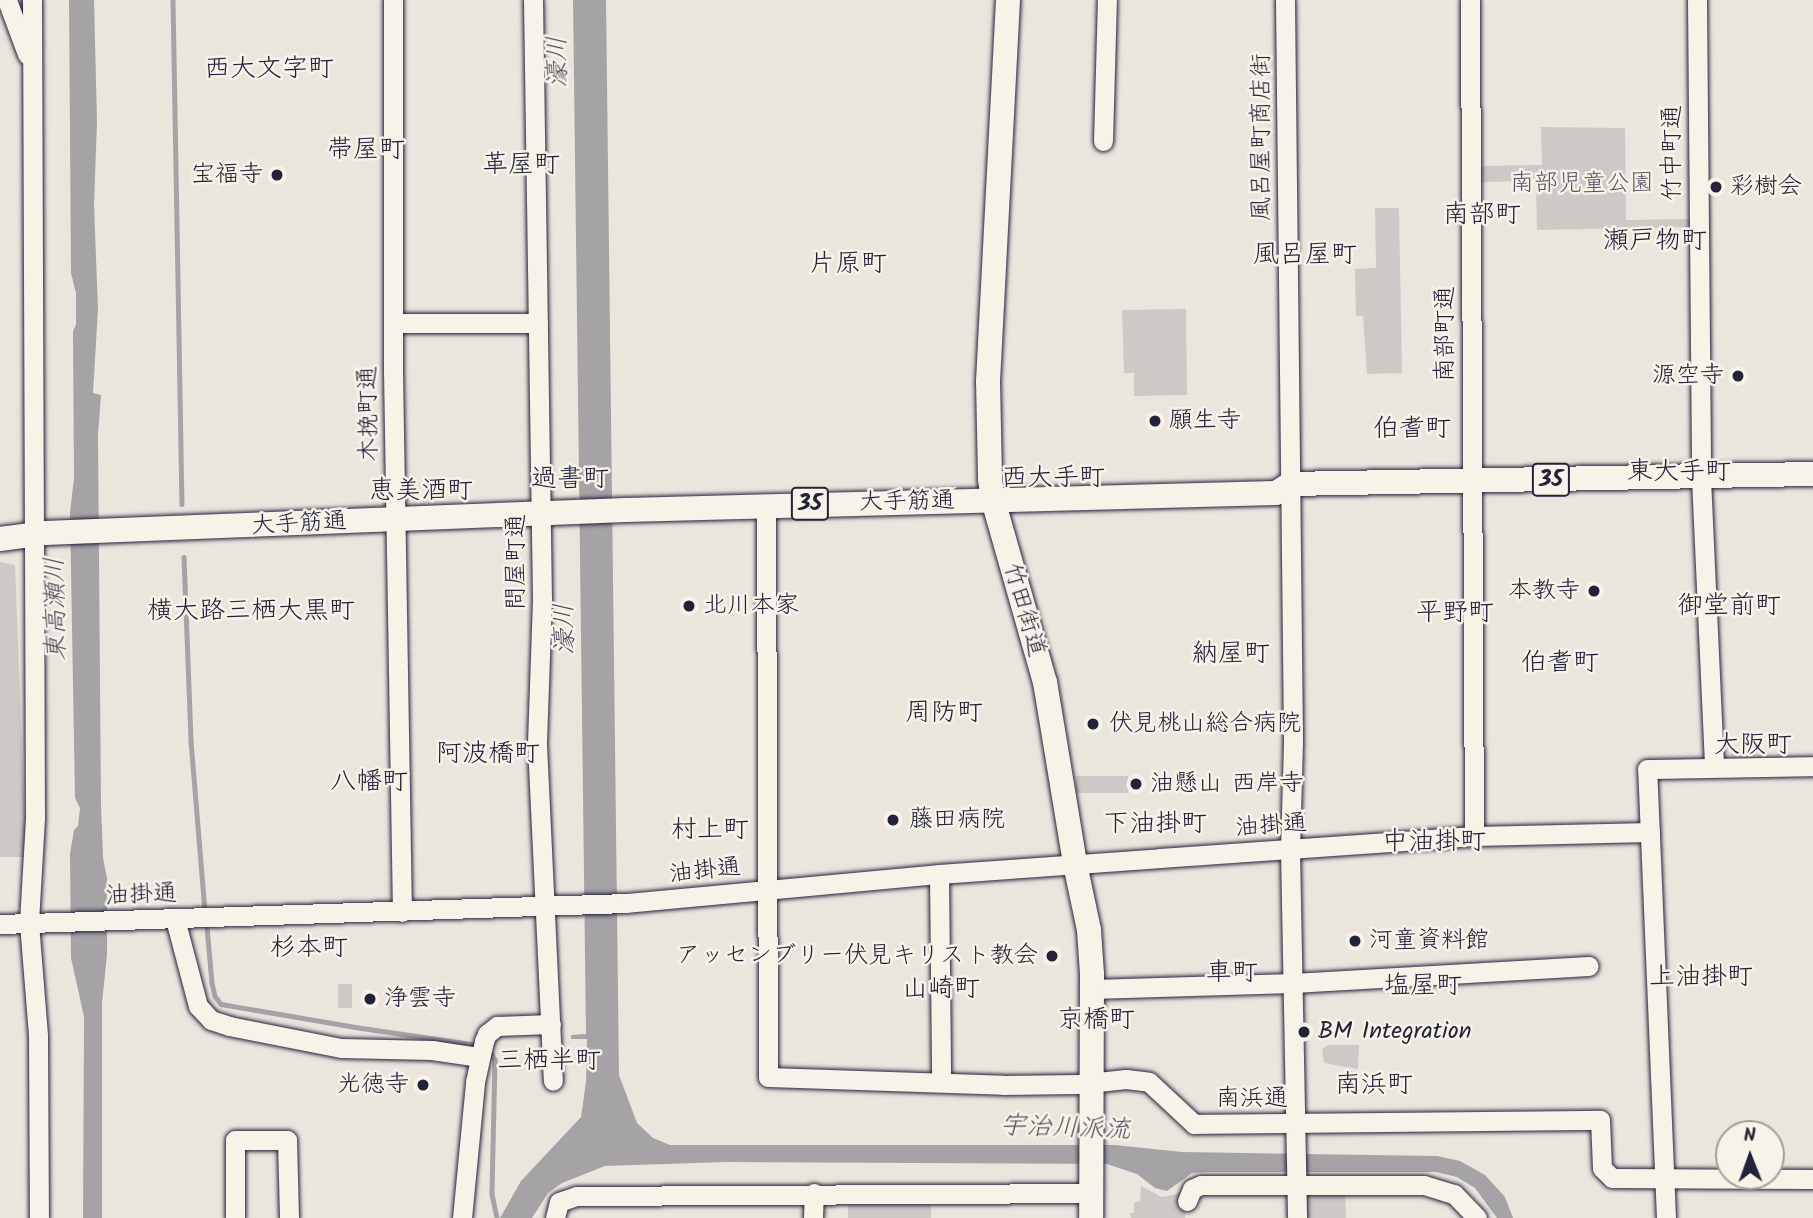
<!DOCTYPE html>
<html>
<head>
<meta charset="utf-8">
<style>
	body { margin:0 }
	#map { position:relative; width:1813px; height:1218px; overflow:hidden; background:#eae6de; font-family:Kalam,"Klee One",sans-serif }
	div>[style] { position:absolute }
	.green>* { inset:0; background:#cdc9c6; transform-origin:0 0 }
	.water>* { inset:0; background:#a6a3a6 }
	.stream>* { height:4.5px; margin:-2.25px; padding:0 2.25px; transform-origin:2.25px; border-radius:2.25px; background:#a6a3a6 }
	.roads { filter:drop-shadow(0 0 2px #22223b) drop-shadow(0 0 2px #22223b) }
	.minor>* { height:19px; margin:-9.5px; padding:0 9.5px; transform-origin:9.5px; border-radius:9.5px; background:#f7f3e8 }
	.major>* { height:24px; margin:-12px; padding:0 12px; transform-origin:12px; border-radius:12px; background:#f7f3e8 }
	.dots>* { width:19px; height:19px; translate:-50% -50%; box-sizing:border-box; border:4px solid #f7f3e8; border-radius:50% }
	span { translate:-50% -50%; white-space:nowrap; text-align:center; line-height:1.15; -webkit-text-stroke:5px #f7f3e8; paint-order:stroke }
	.shield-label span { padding:2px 5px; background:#f7f3e8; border:2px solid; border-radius:5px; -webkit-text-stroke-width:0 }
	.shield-label { font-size:23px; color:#22223b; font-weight:700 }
	.street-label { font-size:24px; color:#22223b }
	.poi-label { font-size:24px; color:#22223b }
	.right { translate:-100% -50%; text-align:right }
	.left { translate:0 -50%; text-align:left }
	.park-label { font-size:24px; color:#555465 }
	.water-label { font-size:26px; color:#504f60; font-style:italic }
	.neighbourhood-label { font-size:26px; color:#22223b }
	.north { position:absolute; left:1715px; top:1120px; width:70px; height:70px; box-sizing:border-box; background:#f7f3e8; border:2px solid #a29fa3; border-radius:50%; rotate:359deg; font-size:19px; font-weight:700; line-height:28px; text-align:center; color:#22223b }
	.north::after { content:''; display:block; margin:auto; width:24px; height:32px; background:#22223b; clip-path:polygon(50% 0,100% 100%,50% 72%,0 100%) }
</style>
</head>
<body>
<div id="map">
	<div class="green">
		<i style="clip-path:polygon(1541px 127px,1625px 128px,1626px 220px,1690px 219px,1690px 227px,1537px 230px,1536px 181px,1475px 182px,1474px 166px,1542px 165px)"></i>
		<i style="clip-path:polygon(1375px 208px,1399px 208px,1402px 373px,1367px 374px,1363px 316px,1356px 316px,1355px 269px,1376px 268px)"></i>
		<i style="clip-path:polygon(1186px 309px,1187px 395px,1134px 396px,1134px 373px,1124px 373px,1122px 310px)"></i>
		<i style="clip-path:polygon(0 562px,15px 565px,26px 857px,0 857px)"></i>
		<i style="left:1128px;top:776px;width:17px;height:52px;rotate:90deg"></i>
		<i style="left:338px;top:984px;width:14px;height:24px"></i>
		<i style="clip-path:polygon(1329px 1045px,1359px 1045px,1358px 1069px,1324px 1063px,1322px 1049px)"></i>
		<i style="clip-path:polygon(1141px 1186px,1162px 1197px,1177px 1194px,1186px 1186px,1185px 1218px,1131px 1218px,1130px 1213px,1134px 1213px,1134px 1202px,1140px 1201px)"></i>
		<i style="clip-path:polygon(1308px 1189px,1345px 1189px,1346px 1218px,1302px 1218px,1302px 1198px)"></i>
		<i style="left:931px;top:1200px;width:18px;height:83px;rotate:90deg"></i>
	</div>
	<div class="water">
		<i style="clip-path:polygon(69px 0,94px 0,97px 122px,94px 205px,98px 309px,93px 393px,101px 395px,98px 435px,101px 803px,103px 858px,107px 878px,107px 955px,102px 1003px,102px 1218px,83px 1218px,84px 1017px,71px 958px,70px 854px,74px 830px,78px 826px,80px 808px,75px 798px,70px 512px,74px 478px,73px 331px,76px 325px,76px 293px,71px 273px)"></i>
		<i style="clip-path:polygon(573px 0,606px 0,619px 1075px,637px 1123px,653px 1138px,670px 1145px,1115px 1145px,1182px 1152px,1437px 1156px,1460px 1161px,1485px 1175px,1505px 1197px,1513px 1218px,1497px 1218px,1475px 1188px,1457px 1177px,1436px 1172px,1207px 1172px,1192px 1173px,1167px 1191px,1155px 1188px,1137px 1174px,1107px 1164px,726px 1162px,605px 1166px,562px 1183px,548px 1193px,532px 1218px,500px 1218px,521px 1181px,581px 1117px,586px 1082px,587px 1039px,571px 1039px,571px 1035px,586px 1034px)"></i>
	</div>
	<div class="stream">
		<i style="left:173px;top:0;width:504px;rotate:88.98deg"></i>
		<i style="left:184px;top:557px;width:184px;rotate:87.8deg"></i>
		<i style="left:191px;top:741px;width:171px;rotate:85.3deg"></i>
		<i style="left:207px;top:927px;width:56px;rotate:84.9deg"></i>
		<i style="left:212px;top:983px;width:13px;rotate:77deg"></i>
		<i style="left:215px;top:996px;width:10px;rotate:53deg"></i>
		<i style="left:221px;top:1004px;width:136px;rotate:9.7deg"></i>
		<i style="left:355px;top:1027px;width:124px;rotate:8.3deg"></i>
		<i style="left:489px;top:1050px;width:12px;rotate:59deg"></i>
		<i style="left:495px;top:1060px;width:134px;rotate:91.3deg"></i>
		<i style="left:492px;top:1194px;width:25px;rotate:78deg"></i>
	</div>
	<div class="roads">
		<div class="minor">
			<i style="left:7px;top:0;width:58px;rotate:69.7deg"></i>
			<i style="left:32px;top:0;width:818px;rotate:89.79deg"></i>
			<i style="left:35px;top:818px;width:105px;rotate:93.3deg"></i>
			<i style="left:29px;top:923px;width:113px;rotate:85.4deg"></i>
			<i style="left:38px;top:1036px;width:182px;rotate:89.7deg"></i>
			<i style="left:393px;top:0;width:371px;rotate:90deg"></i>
			<i style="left:393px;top:371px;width:541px;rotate:89.05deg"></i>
			<i style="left:533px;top:0;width:599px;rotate:89.14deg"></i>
			<i style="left:542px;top:599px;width:145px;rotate:92deg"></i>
			<i style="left:537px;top:744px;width:337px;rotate:87.3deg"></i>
			<i style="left:1285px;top:0;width:742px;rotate:89.38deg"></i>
			<i style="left:1293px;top:742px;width:108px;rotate:91.6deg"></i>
			<i style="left:1290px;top:850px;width:368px;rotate:88.9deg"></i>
			<i style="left:1470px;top:0;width:836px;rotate:89.73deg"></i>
			<i style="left:1697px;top:0;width:478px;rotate:89.5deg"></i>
			<i style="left:1701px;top:478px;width:289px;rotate:87.4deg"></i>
			<i style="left:1103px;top:141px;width:141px;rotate:-88.4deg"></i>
			<i style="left:393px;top:323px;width:145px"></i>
			<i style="left:766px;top:505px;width:572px;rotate:89.8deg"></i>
			<i style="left:768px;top:1077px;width:235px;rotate:1.9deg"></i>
			<i style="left:1003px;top:1085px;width:76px;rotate:-0.8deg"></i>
			<i style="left:1079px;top:1084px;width:47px;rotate:-6.1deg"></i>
			<i style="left:1126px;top:1079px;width:23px;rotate:7deg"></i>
			<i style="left:1149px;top:1082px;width:62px;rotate:43deg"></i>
			<i style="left:1194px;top:1124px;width:406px;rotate:-0.6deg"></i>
			<i style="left:1600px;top:1120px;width:48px;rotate:87.6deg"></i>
			<i style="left:1602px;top:1168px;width:14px;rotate:45deg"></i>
			<i style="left:1612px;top:1178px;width:201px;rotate:0.3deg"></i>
			<i style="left:939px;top:874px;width:207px;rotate:89.4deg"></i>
			<i style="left:175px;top:919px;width:90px;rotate:75.2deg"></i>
			<i style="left:198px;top:1006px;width:19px;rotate:47deg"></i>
			<i style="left:211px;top:1020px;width:19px;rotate:18deg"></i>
			<i style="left:229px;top:1026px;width:114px;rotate:11.1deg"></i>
			<i style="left:341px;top:1048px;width:91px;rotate:1.3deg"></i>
			<i style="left:432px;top:1050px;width:48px;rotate:8.5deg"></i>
			<i style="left:0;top:924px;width:626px;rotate:-1.92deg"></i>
			<i style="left:626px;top:903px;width:314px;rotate:-5.3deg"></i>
			<i style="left:939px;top:874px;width:222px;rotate:-4.1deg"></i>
			<i style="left:1160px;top:858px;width:315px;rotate:-4deg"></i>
			<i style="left:1474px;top:836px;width:176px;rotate:-1.3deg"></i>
			<i style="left:1092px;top:989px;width:201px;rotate:-1.7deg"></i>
			<i style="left:1293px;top:983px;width:296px;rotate:-3.3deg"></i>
			<i style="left:1187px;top:1201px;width:13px;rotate:-67deg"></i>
			<i style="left:1192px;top:1189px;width:10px;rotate:-24deg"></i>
			<i style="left:1201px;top:1185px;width:223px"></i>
			<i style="left:1424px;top:1185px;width:31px;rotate:17deg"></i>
			<i style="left:1454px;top:1194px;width:33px;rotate:46deg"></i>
			<i style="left:235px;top:1218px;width:78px;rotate:-90deg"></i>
			<i style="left:235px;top:1140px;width:52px"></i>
			<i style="left:287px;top:1140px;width:78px;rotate:88.5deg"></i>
			<i style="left:462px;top:1218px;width:137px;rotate:-84.5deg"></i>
			<i style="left:475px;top:1082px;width:42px;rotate:-77.6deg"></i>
			<i style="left:484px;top:1041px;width:8px;rotate:-67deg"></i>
			<i style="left:487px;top:1034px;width:13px;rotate:-39deg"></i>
			<i style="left:497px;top:1026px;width:54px;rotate:-2.1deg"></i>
			<i style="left:555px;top:1218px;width:16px;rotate:-76deg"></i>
			<i style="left:559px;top:1202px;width:18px;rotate:-19deg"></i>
			<i style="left:576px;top:1196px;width:516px;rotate:-0.33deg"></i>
			<i style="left:813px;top:1218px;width:25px;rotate:-88deg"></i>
			<i style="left:1666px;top:1218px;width:449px;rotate:-92.4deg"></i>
			<i style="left:1647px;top:769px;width:166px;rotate:-1deg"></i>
		</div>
		<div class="major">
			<i style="left:1008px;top:0;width:382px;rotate:93deg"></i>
			<i style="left:988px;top:381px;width:98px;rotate:88.8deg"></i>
			<i style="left:990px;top:479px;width:21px;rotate:82deg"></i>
			<i style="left:993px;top:500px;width:189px;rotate:74.1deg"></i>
			<i style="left:1045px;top:682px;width:184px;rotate:80.6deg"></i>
			<i style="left:1075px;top:864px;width:67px;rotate:78deg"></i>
			<i style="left:1089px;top:930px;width:44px;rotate:86.1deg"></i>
			<i style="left:1092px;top:974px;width:244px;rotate:90.2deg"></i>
			<i style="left:0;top:539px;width:45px;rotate:-7.6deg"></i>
			<i style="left:45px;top:533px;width:581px;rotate:-2.27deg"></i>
			<i style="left:626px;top:510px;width:650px;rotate:-1.5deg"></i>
			<i style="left:1276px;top:493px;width:17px;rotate:-33deg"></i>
			<i style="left:1290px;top:484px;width:523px;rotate:-1.1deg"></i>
		</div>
	</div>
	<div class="dots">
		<i style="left:277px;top:175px;background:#22223b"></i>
		<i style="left:1716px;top:187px;background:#22223b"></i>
		<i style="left:1738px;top:376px;background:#22223b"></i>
		<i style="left:1155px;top:421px;background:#22223b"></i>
		<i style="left:1594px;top:591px;background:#22223b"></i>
		<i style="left:689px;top:606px;background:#22223b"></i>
		<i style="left:1093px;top:724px;background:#22223b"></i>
		<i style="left:1136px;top:784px;background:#22223b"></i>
		<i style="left:893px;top:820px;background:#22223b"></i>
		<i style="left:1355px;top:941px;background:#22223b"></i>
		<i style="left:1052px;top:956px;background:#22223b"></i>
		<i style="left:370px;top:999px;background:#22223b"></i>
		<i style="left:1304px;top:1032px;background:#22223b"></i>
		<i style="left:423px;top:1085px;background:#22223b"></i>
	</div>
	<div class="shield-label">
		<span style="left:1551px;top:480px">35</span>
		<span style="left:810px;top:504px">35</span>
	</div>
	<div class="street-label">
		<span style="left:1262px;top:137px;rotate:-90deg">風呂屋町商店街</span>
		<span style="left:1673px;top:153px;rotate:-90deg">竹中町通</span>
		<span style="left:1446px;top:334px;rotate:-90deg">南部町通</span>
		<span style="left:369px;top:414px;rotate:-91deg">木挽町通</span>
		<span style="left:907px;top:502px;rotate:-1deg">大手筋通</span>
		<span style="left:299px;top:524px;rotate:-3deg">大手筋通</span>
		<span style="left:517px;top:562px;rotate:-90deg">問屋町通</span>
		<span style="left:1024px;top:610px;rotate:74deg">竹田街道</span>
		<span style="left:1271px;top:826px;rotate:-4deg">油掛通</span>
		<span style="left:705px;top:871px;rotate:-6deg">油掛通</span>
		<span style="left:141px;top:895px;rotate:-2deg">油掛通</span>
		<span style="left:1252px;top:1099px">南浜通</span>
	</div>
	<div class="poi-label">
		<span class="right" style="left:263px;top:175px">宝福寺</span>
		<span class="left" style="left:1730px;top:187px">彩樹会</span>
		<span class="right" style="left:1724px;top:376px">源空寺</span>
		<span class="left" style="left:1169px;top:421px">願生寺</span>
		<span class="right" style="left:1580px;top:591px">本教寺</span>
		<span class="left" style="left:703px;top:606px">北川本家</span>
		<span class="left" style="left:1109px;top:724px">伏見桃山総合病院</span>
		<span class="left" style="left:1150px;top:784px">油懸山 西岸寺</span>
		<span class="left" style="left:909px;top:820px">藤田病院</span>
		<span class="left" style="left:1369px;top:941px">河童資料館</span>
		<span class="right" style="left:1038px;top:956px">アッセンブリー伏見キリスト教会</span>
		<span class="left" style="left:384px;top:999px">浄雲寺</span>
		<span class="left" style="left:1318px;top:1032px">BM Integration</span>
		<span class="right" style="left:409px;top:1085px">光徳寺</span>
	</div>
	<div class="park-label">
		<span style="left:1582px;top:184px">南部児童公園</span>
	</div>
	<div class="water-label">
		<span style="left:559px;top:62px;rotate:-91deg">濠川</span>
		<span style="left:57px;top:609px;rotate:-91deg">東高瀬川</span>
		<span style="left:566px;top:629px;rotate:-91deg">濠川</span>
		<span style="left:1065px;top:1129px;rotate:2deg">宇治川派流</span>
	</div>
	<div class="neighbourhood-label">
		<span style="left:269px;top:70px">西大文字町</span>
		<span style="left:366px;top:151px">帯屋町</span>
		<span style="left:521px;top:166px">革屋町</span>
		<span style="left:1482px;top:216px">南部町</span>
		<span style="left:1655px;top:242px">瀬戸物町</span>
		<span style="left:1305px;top:256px">風呂屋町</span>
		<span style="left:848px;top:265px">片原町</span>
		<span style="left:1412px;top:430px">伯耆町</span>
		<span style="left:1679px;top:473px">東大手町</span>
		<span style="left:1053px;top:479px">西大手町</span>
		<span style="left:570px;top:480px">過書町</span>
		<span style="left:421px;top:492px">恵美酒町</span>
		<span style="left:1729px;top:607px">御堂前町</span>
		<span style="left:251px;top:612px">横大路三栖大黒町</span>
		<span style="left:1455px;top:614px">平野町</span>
		<span style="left:1231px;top:655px">納屋町</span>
		<span style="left:1560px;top:664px">伯耆町</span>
		<span style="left:944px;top:714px">周防町</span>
		<span style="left:1753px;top:746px">大阪町</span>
		<span style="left:488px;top:755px">阿波橋町</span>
		<span style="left:369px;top:783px">八幡町</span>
		<span style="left:1155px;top:825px">下油掛町</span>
		<span style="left:710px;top:831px">村上町</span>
		<span style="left:1434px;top:843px">中油掛町</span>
		<span style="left:309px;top:949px">杉本町</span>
		<span style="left:1232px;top:974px">車町</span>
		<span style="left:1701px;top:978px">上油掛町</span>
		<span style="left:1423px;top:987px">塩屋町</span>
		<span style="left:941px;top:990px">山崎町</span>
		<span style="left:1096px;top:1021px">京橋町</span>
		<span style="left:549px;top:1062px">三栖半町</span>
		<span style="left:1374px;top:1086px">南浜町</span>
	</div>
	<div class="north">N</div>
</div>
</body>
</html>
